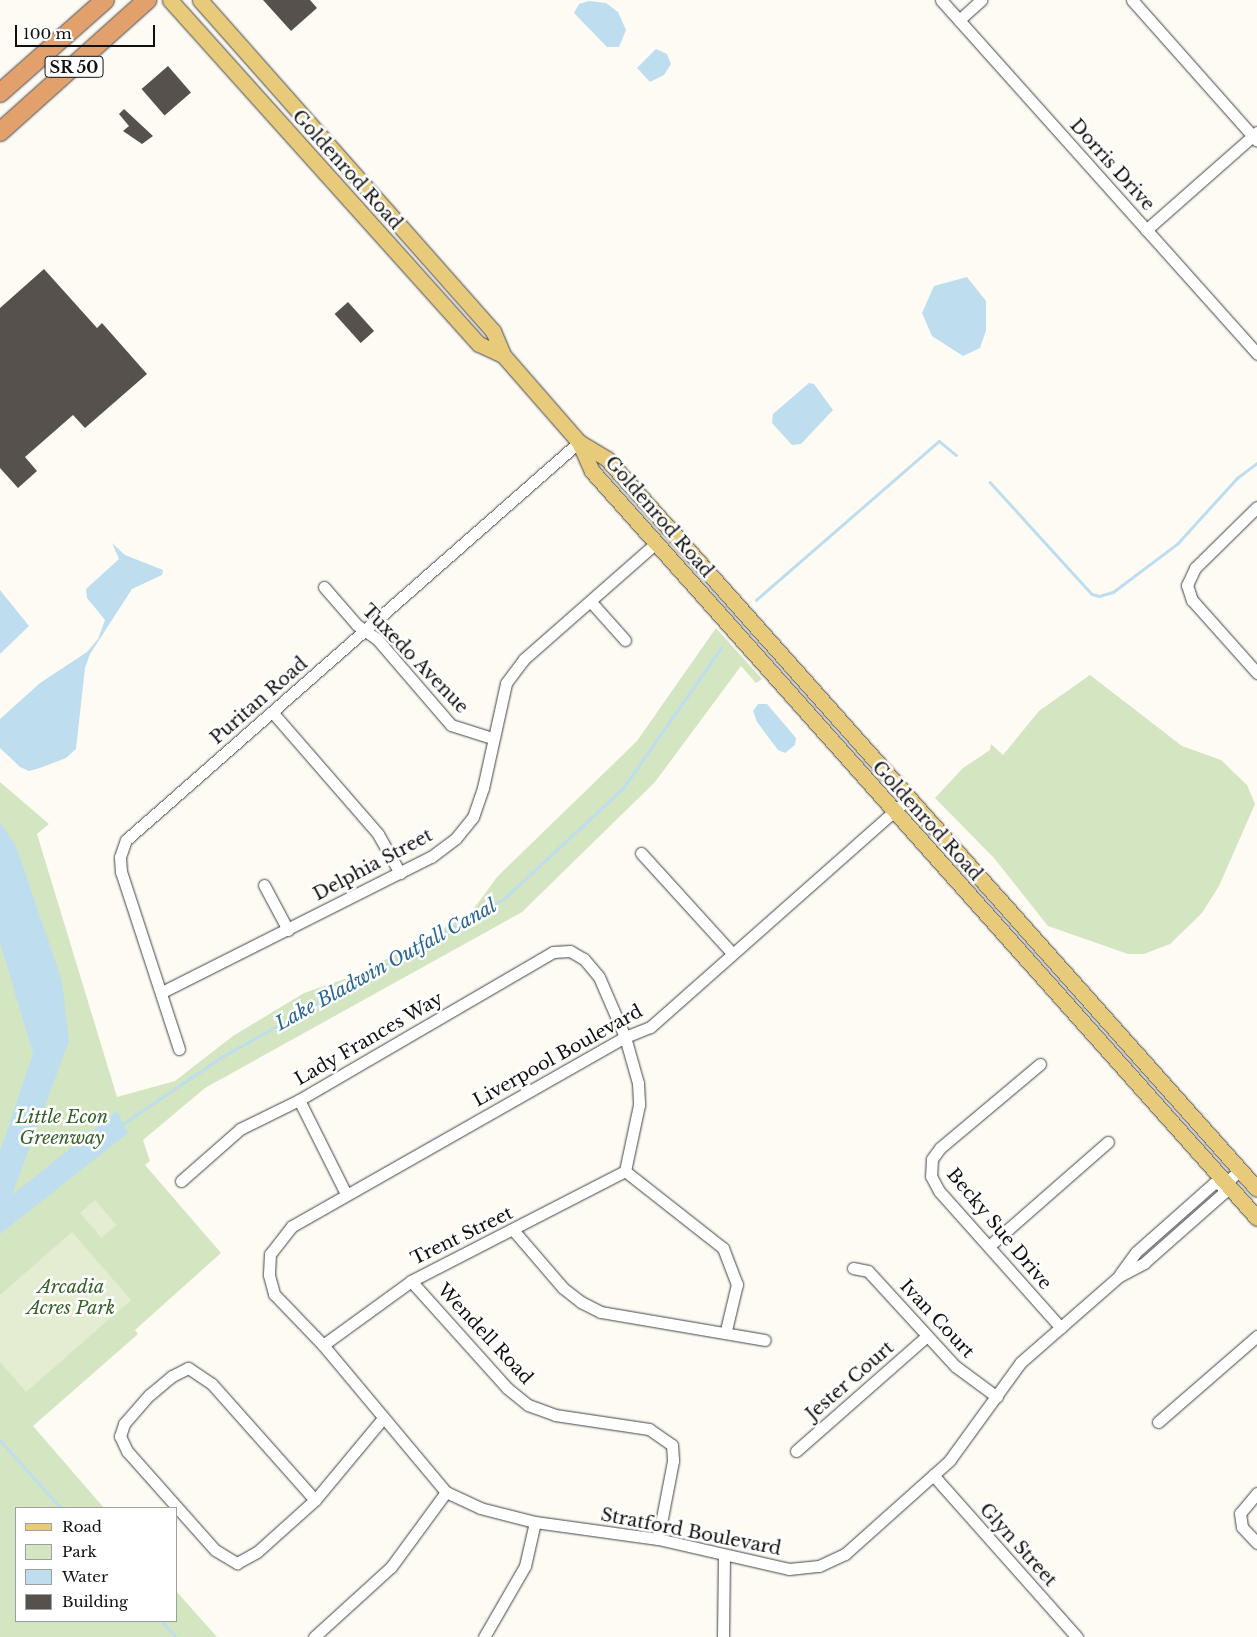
<!DOCTYPE html>
<html>
<head>
<meta charset="utf-8">
<style>
	body { margin:0 }
	#map { position:relative; width:1257px; height:1637px; overflow:hidden; background:#fdfbf4; font-family:"Libre Baskerville",serif }
	div>[style] { position:absolute }
	.green>* { inset:0; background:#d4e5c1 }
	.pitch>* { inset:0; background:#e4edd1; transform-origin:0 0 }
	.water>* { inset:0; background:#bedeef }
	.stream>* { height:2.5px; margin:-1.25px; padding:0 1.25px; transform-origin:1.25px; border-radius:1.25px; background:#bedeef }
	.building>* { inset:0; background:#57514d; transform-origin:0 0 }
	.roads { filter:drop-shadow(0 0 1px #434343) drop-shadow(0 0 1px #434343) }
	.minor>* { height:11px; margin:-5.5px; padding:0 5.5px; transform-origin:5.5px; border-radius:5.5px; background:#fff }
	.major>* { height:15px; margin:-7.5px; padding:0 7.5px; transform-origin:7.5px; border-radius:7.5px; background:#e7ca7a }
	.highway>* { height:18px; margin:-9px; padding:0 9px; transform-origin:9px; border-radius:9px; background:#e2a06d }
	span { translate:-50% -50%; white-space:nowrap; text-align:center; line-height:1.15; -webkit-text-stroke:5px #fff; paint-order:stroke }
	.shield-label span { padding:1px 4px; background:#fff; border:1px solid; border-radius:4px; -webkit-text-stroke-width:0 }
	.shield-label { font-size:16px; color:#101010; font-weight:700 }
	.street-label { font-size:18px; color:#101010 }
	.park-label { font-size:18px; color:#356027; font-style:italic }
	.water-label { font-size:19px; color:#286793; font-style:italic }
	.legend { position:absolute; left:15px; top:1507px; width:162px; height:115px; box-sizing:border-box; background:#fff; border:1px solid #9f9f9f; margin:0; padding:6px 9px; list-style:none; font-size:15px; color:#101010 }
	.legend li { display:flex; align-items:center; gap:10px; height:25px }
	.legend b { width:25px; border:1px solid #9f9f9f }
	.scale { position:absolute; left:15px; top:25px; width:140px; height:22px; box-sizing:border-box; border:2px solid #101010; border-top:0; padding-left:6px; font-size:15px; line-height:18px; white-space:nowrap; color:#101010; -webkit-text-stroke:4px #fff; paint-order:stroke }
</style>
</head>
<body>
<div id="map">
	<div class="green">
		<i style="clip-path:polygon(716px 628px,762px 679px,756px 683px,741px 666px,655px 782px,522px 912px,205px 1088px,143px 1140px,150px 1161px,145px 1165px,221px 1253px,135px 1330px,138px 1334px,33px 1426px,104px 1508px,16px 1508px,16px 1621px,176px 1621px,176px 1591px,217px 1637px,0 1637px,0 782px,49px 824px,37px 834px,117px 1097px,175px 1081px,233px 1036px,304px 993px,359px 974px,470px 914px,497px 877px,637px 741px)"></i>
		<i style="clip-path:polygon(1090px 675px,1182px 746px,1221px 760px,1247px 785px,1255px 804px,1219px 886px,1202px 913px,1170px 944px,1144px 954px,1128px 954px,1048px 926px,994px 858px,935px 798px,963px 768px,990px 750px,991px 744px,1003px 755px,1039px 711px)"></i>
	</div>
	<div class="pitch">
		<i style="left:95px;top:1200px;width:33px;height:20px;rotate:49deg"></i>
		<i style="clip-path:polygon(72px 1232px,131px 1300px,26px 1392px,0 1362px,0 1295px)"></i>
	</div>
	<div class="water">
		<i style="clip-path:polygon(589px 1px,606px 3px,618px 12px,626px 30px,619px 47px,607px 47px,574px 13px,579px 4px)"></i>
		<i style="clip-path:polygon(656px 49px,667px 54px,671px 64px,664px 75px,650px 82px,637px 68px)"></i>
		<i style="clip-path:polygon(967px 277px,986px 301px,986px 330px,980px 348px,963px 356px,932px 336px,922px 313px,934px 286px)"></i>
		<i style="clip-path:polygon(809px 383px,814px 384px,833px 410px,801px 444px,792px 445px,772px 423px,773px 414px)"></i>
		<i style="clip-path:polygon(112px 543px,125px 555px,163px 570px,162px 575px,132px 589px,90px 654px,85px 668px,76px 749px,66px 758px,40px 768px,29px 771px,20px 767px,0 748px,0 719px,40px 683px,87px 652px,98px 639px,105px 620px,87px 598px,86px 589px,119px 559px)"></i>
		<i style="clip-path:polygon(0 590px,29px 626px,0 654px)"></i>
		<i style="clip-path:polygon(758px 704px,767px 704px,796px 738px,795px 745px,785px 753px,778px 750px,757px 722px,753px 711px)"></i>
		<i style="clip-path:polygon(0 822px,16px 846px,62px 981px,69px 1041px,12px 1195px,117px 1111px,128px 1133px,0 1234px,0 1151px,33px 1054px,0 942px)"></i>
	</div>
	<div class="stream">
		<i style="left:990px;top:482px;width:151px;rotate:47.7deg"></i>
		<i style="left:1092px;top:594px;width:7px;rotate:16deg"></i>
		<i style="left:1099px;top:596px;width:15px;rotate:-16deg"></i>
		<i style="left:1113px;top:592px;width:80px;rotate:-36.9deg"></i>
		<i style="left:1177px;top:544px;width:89px;rotate:-47.7deg"></i>
		<i style="left:1237px;top:478px;width:25px;rotate:-37deg"></i>
		<i style="left:756px;top:600px;width:242px;rotate:-41deg"></i>
		<i style="left:939px;top:441px;width:22px;rotate:39deg"></i>
		<i style="left:121px;top:1125px;width:120px;rotate:-34.1deg"></i>
		<i style="left:220px;top:1058px;width:327px;rotate:-29.3deg"></i>
		<i style="left:505px;top:898px;width:161px;rotate:-43deg"></i>
		<i style="left:623px;top:788px;width:171px;rotate:-55deg"></i>
		<i style="left:0;top:1440px;width:91px;rotate:48.1deg"></i>
		<i style="left:162px;top:1621px;width:21px;rotate:49deg"></i>
	</div>
	<div class="building">
		<i style="clip-path:polygon(263px 0,310px 0,317px 8px,291px 31px)"></i>
		<i style="left:168px;top:66px;width:35px;height:35px;rotate:49deg"></i>
		<i style="clip-path:polygon(124px 109px,153px 136px,142px 144px,123px 131px,129px 126px,119px 114px)"></i>
		<i style="clip-path:polygon(44px 269px,97px 328px,102px 323px,147px 374px,85px 428px,73px 415px,25px 457px,37px 471px,18px 488px,0 468px,0 308px)"></i>
		<i style="left:348px;top:302px;width:39px;height:18px;rotate:48deg"></i>
	</div>
	<div class="roads">
		<div class="minor">
			<i style="left:941px;top:0;width:475px;rotate:48.2deg"></i>
			<i style="left:1132px;top:0;width:188px;rotate:48.4deg"></i>
			<i style="left:959px;top:20px;width:30px;rotate:-42deg"></i>
			<i style="left:1146px;top:230px;width:148px;rotate:-41.4deg"></i>
			<i style="left:1257px;top:507px;width:87px;rotate:135.5deg"></i>
			<i style="left:1195px;top:568px;width:19px;rotate:115deg"></i>
			<i style="left:1187px;top:585px;width:16px;rotate:72deg"></i>
			<i style="left:1192px;top:600px;width:98px;rotate:48.3deg"></i>
			<i style="left:324px;top:587px;width:50px;rotate:49deg"></i>
			<i style="left:357px;top:625px;width:24px;rotate:35deg"></i>
			<i style="left:377px;top:639px;width:113px;rotate:49.3deg"></i>
			<i style="left:451px;top:725px;width:43px;rotate:17.6deg"></i>
			<i style="left:591px;top:602px;width:51px;rotate:48.2deg"></i>
			<i style="left:273px;top:713px;width:160px;rotate:49deg"></i>
			<i style="left:378px;top:834px;width:45px;rotate:60.6deg"></i>
			<i style="left:909px;top:798px;width:346px;rotate:138.5deg"></i>
			<i style="left:650px;top:1027px;width:27px;rotate:158deg"></i>
			<i style="left:625px;top:1037px;width:383px;rotate:150.4deg"></i>
			<i style="left:292px;top:1226px;width:36px;rotate:128deg"></i>
			<i style="left:270px;top:1254px;width:21px;rotate:93deg"></i>
			<i style="left:269px;top:1275px;width:20px;rotate:75deg"></i>
			<i style="left:274px;top:1294px;width:71px;rotate:46.1deg"></i>
			<i style="left:323px;top:1345px;width:192px;rotate:50.1deg"></i>
			<i style="left:446px;top:1492px;width:38px;rotate:25deg"></i>
			<i style="left:480px;top:1508px;width:57px;rotate:14.3deg"></i>
			<i style="left:535px;top:1522px;width:124px;rotate:7.9deg"></i>
			<i style="left:658px;top:1539px;width:134px;rotate:12.9deg"></i>
			<i style="left:789px;top:1569px;width:30px;rotate:-6deg"></i>
			<i style="left:819px;top:1566px;width:29px;rotate:-25deg"></i>
			<i style="left:845px;top:1554px;width:140px;rotate:-41.8deg"></i>
			<i style="left:949px;top:1461px;width:122px;rotate:-54deg"></i>
			<i style="left:1021px;top:1362px;width:129px;rotate:-41.2deg"></i>
			<i style="left:1118px;top:1277px;width:30px;rotate:-28deg"></i>
			<i style="left:1144px;top:1263px;width:106px;rotate:-41.5deg"></i>
			<i style="left:1223px;top:1193px;width:8px;rotate:-90deg"></i>
			<i style="left:1223px;top:1185px;width:23px;rotate:-41deg"></i>
			<i style="left:641px;top:853px;width:135px;rotate:47.7deg"></i>
			<i style="left:264px;top:885px;width:51px;rotate:61.9deg"></i>
			<i style="left:162px;top:992px;width:301px;rotate:-26.7deg"></i>
			<i style="left:431px;top:857px;width:31px;rotate:-37deg"></i>
			<i style="left:456px;top:838px;width:27px;rotate:-51deg"></i>
			<i style="left:473px;top:817px;width:31px;rotate:-71deg"></i>
			<i style="left:483px;top:788px;width:107px;rotate:-77.6deg"></i>
			<i style="left:506px;top:683px;width:30px;rotate:-53deg"></i>
			<i style="left:524px;top:659px;width:176px;rotate:-41.3deg"></i>
			<i style="left:179px;top:1049px;width:186px;rotate:-108.1deg"></i>
			<i style="left:121px;top:872px;width:15px;rotate:-94deg"></i>
			<i style="left:120px;top:857px;width:18px;rotate:-71deg"></i>
			<i style="left:126px;top:840px;width:603px;rotate:-41.3deg"></i>
			<i style="left:1040px;top:1064px;width:131px;rotate:140deg"></i>
			<i style="left:940px;top:1148px;width:14px;rotate:126deg"></i>
			<i style="left:932px;top:1159px;width:17px;rotate:93deg"></i>
			<i style="left:931px;top:1176px;width:17px;rotate:62deg"></i>
			<i style="left:939px;top:1191px;width:183px;rotate:48.3deg"></i>
			<i style="left:299px;top:1100px;width:105px;rotate:63.4deg"></i>
			<i style="left:181px;top:1181px;width:79px;rotate:-41.4deg"></i>
			<i style="left:240px;top:1129px;width:66px;rotate:-26.2deg"></i>
			<i style="left:299px;top:1100px;width:294px;rotate:-30.2deg"></i>
			<i style="left:553px;top:952px;width:17px;rotate:-3deg"></i>
			<i style="left:570px;top:951px;width:16px;rotate:30deg"></i>
			<i style="left:584px;top:959px;width:23px;rotate:50deg"></i>
			<i style="left:599px;top:977px;width:65px;rotate:66.6deg"></i>
			<i style="left:625px;top:1037px;width:48px;rotate:74.2deg"></i>
			<i style="left:638px;top:1083px;width:22px;rotate:87deg"></i>
			<i style="left:639px;top:1105px;width:67px;rotate:102deg"></i>
			<i style="left:625px;top:1171px;width:125px;rotate:38.2deg"></i>
			<i style="left:723px;top:1248px;width:39px;rotate:69deg"></i>
			<i style="left:737px;top:1284px;width:47px;rotate:103.4deg"></i>
			<i style="left:514px;top:1231px;width:75px;rotate:49.3deg"></i>
			<i style="left:563px;top:1288px;width:23px;rotate:38deg"></i>
			<i style="left:581px;top:1302px;width:22px;rotate:27deg"></i>
			<i style="left:601px;top:1312px;width:166px;rotate:9.7deg"></i>
			<i style="left:989px;top:1246px;width:158px;rotate:-41.2deg"></i>
			<i style="left:853px;top:1268px;width:15px;rotate:11deg"></i>
			<i style="left:868px;top:1271px;width:129px;rotate:47.5deg"></i>
			<i style="left:955px;top:1366px;width:52px;rotate:36.4deg"></i>
			<i style="left:1120px;top:1274px;width:27px;rotate:-54deg"></i>
			<i style="left:1136px;top:1252px;width:104px;rotate:-41.5deg"></i>
			<i style="left:1214px;top:1183px;width:9px;rotate:13deg"></i>
			<i style="left:411px;top:1281px;width:144px;rotate:48.1deg"></i>
			<i style="left:507px;top:1388px;width:27px;rotate:39deg"></i>
			<i style="left:528px;top:1405px;width:29px;rotate:20deg"></i>
			<i style="left:555px;top:1415px;width:95px;rotate:8.5deg"></i>
			<i style="left:649px;top:1429px;width:28px;rotate:35deg"></i>
			<i style="left:672px;top:1445px;width:16px;rotate:86deg"></i>
			<i style="left:673px;top:1461px;width:79px;rotate:100.9deg"></i>
			<i style="left:323px;top:1345px;width:109px;rotate:-36deg"></i>
			<i style="left:411px;top:1281px;width:241px;rotate:-27.2deg"></i>
			<i style="left:1158px;top:1422px;width:131px;rotate:-41deg"></i>
			<i style="left:796px;top:1451px;width:174px;rotate:-41.3deg"></i>
			<i style="left:933px;top:1475px;width:217px;rotate:48.4deg"></i>
			<i style="left:1257px;top:1493px;width:26px;rotate:130deg"></i>
			<i style="left:1240px;top:1513px;width:14px;rotate:82deg"></i>
			<i style="left:1242px;top:1527px;width:22px;rotate:47deg"></i>
			<i style="left:315px;top:1500px;width:155px;rotate:-131.6deg"></i>
			<i style="left:212px;top:1384px;width:29px;rotate:-146deg"></i>
			<i style="left:188px;top:1368px;width:18px;rotate:153deg"></i>
			<i style="left:172px;top:1376px;width:30px;rotate:140deg"></i>
			<i style="left:149px;top:1395px;width:38px;rotate:131deg"></i>
			<i style="left:124px;top:1424px;width:13px;rotate:108deg"></i>
			<i style="left:120px;top:1436px;width:17px;rotate:65deg"></i>
			<i style="left:127px;top:1451px;width:132px;rotate:48.4deg"></i>
			<i style="left:215px;top:1550px;width:26px;rotate:31deg"></i>
			<i style="left:237px;top:1563px;width:23px;rotate:-29deg"></i>
			<i style="left:257px;top:1552px;width:78px;rotate:-41.9deg"></i>
			<i style="left:315px;top:1500px;width:107px;rotate:-50.3deg"></i>
			<i style="left:314px;top:1637px;width:104px;rotate:-42.3deg"></i>
			<i style="left:391px;top:1567px;width:93px;rotate:-53.7deg"></i>
			<i style="left:484px;top:1637px;width:82px;rotate:-60deg"></i>
			<i style="left:525px;top:1566px;width:45px;rotate:-77.2deg"></i>
			<i style="left:723px;top:1637px;width:81px;rotate:-89.3deg"></i>
		</div>
		<div class="major">
			<i style="left:170px;top:0;width:462px;rotate:48.1deg"></i>
			<i style="left:479px;top:344px;width:26px;rotate:25deg"></i>
			<i style="left:200px;top:0;width:442px;rotate:48.5deg"></i>
			<i style="left:493px;top:331px;width:26px;rotate:67deg"></i>
			<i style="left:503px;top:355px;width:116px;rotate:48.9deg"></i>
			<i style="left:579px;top:442px;width:32px;rotate:66deg"></i>
			<i style="left:592px;top:471px;width:1000px;rotate:48.32deg"></i>
			<i style="left:579px;top:442px;width:33px;rotate:31deg"></i>
			<i style="left:607px;top:459px;width:977px;rotate:48.32deg"></i>
		</div>
		<div class="highway">
			<i style="left:0;top:93px;width:140px;rotate:-41.5deg"></i>
			<i style="left:0;top:132px;width:198px;rotate:-41.9deg"></i>
		</div>
	</div>
	<div class="shield-label">
		<span style="left:74px;top:67px">SR 50</span>
	</div>
	<div class="street-label">
		<span style="left:1112px;top:165px;rotate:48deg">Dorris Drive</span>
		<span style="left:347px;top:170px;rotate:48deg">Goldenrod Road</span>
		<span style="left:659px;top:517px;rotate:49deg">Goldenrod Road</span>
		<span style="left:415px;top:659px;rotate:46deg">Tuxedo Avenue</span>
		<span style="left:259px;top:701px;rotate:-41deg">Puritan Road</span>
		<span style="left:927px;top:821px;rotate:48deg">Goldenrod Road</span>
		<span style="left:373px;top:865px;rotate:-28deg">Delphia Street</span>
		<span style="left:369px;top:1039px;rotate:-30deg">Lady Frances Way</span>
		<span style="left:558px;top:1056px;rotate:-29deg">Liverpool Boulevard</span>
		<span style="left:999px;top:1229px;rotate:50deg">Becky Sue Drive</span>
		<span style="left:462px;top:1236px;rotate:-26deg">Trent Street</span>
		<span style="left:937px;top:1319px;rotate:47deg">Ivan Court</span>
		<span style="left:485px;top:1334px;rotate:47deg">Wendell Road</span>
		<span style="left:850px;top:1381px;rotate:-41deg">Jester Court</span>
		<span style="left:691px;top:1532px;rotate:11deg">Stratford Boulevard</span>
		<span style="left:1018px;top:1545px;rotate:48deg">Glyn Street</span>
	</div>
	<div class="park-label">
		<span style="left:62px;top:1128px">Little Econ<br>Greenway</span>
		<span style="left:71px;top:1298px">Arcadia<br>Acres Park</span>
	</div>
	<div class="water-label">
		<span style="left:386px;top:965px;rotate:-29deg">Lake Bladwin Outfall Canal</span>
	</div>
	<ul class="legend">
	<li><b style="height:6px;background:#e7ca7a"></b>Road</li>
	<li><b style="height:14px;background:#d4e5c1"></b>Park</li>
	<li><b style="height:14px;background:#bedeef"></b>Water</li>
	<li><b style="height:14px;background:#57514d"></b>Building</li>
	</ul>
	<div class="scale">100 m</div>
</div>
</body>
</html>
